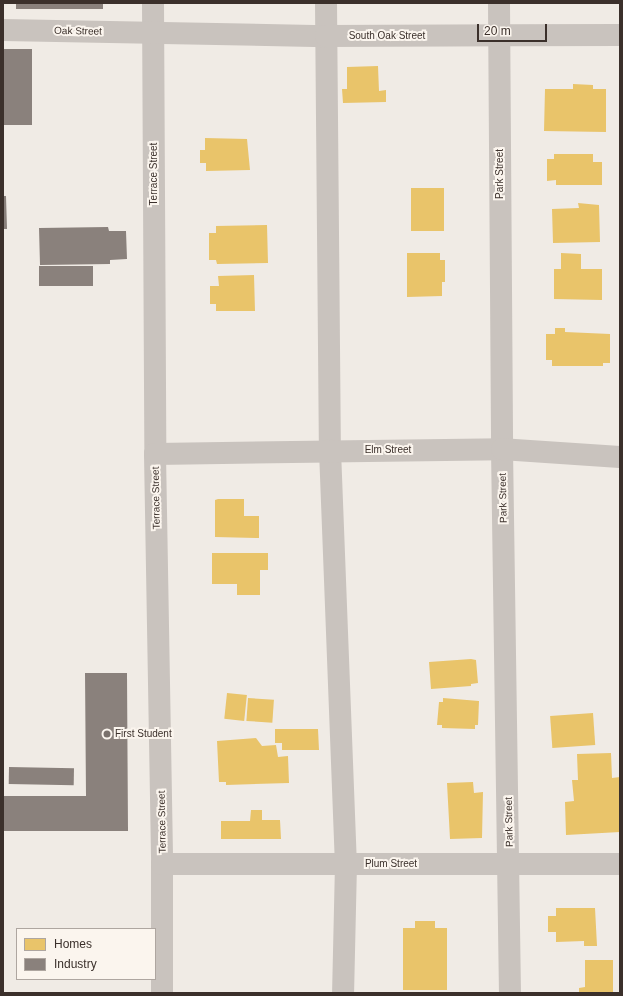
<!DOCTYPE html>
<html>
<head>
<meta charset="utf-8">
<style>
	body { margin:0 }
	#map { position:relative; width:623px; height:996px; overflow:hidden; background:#f0ebe5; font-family:Arial,sans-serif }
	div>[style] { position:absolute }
	.homes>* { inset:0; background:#e9c46a; transform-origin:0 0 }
	.industry>* { inset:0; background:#8a817c; transform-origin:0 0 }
	.minor>* { height:22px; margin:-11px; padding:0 11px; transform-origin:11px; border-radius:11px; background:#c9c3be }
	.dots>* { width:11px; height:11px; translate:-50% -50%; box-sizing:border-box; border:2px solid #fbf5ee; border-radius:50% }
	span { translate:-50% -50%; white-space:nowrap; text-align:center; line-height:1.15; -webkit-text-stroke:4px #fbf5ee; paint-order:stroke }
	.street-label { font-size:10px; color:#3b302b }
	.poi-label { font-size:10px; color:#3b302b }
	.left { translate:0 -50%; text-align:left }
	.frame { position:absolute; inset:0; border:4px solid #3b302b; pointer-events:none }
	.legend { position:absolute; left:16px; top:928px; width:140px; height:52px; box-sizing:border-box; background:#fbf5ee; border:1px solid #aea6a0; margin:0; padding:5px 7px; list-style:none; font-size:12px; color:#3b302b }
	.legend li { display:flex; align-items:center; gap:8px; height:20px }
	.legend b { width:20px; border:1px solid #aea6a0 }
	.scale { position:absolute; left:477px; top:24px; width:70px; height:18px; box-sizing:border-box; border:2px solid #3b302b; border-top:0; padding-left:5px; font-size:12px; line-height:14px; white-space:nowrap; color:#3b302b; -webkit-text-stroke:3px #fbf5ee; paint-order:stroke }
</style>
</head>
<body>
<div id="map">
	<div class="homes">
		<i style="clip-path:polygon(378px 66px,379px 91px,386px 90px,386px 102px,343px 103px,342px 89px,347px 89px,347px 67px)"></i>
		<i style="clip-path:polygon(573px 84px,593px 85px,593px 89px,606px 89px,606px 132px,544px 131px,545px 89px,573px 89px)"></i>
		<i style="clip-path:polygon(205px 138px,247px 139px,250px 170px,206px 171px,206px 163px,200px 163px,200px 150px,205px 150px)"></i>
		<i style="clip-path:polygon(554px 154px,593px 154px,593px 162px,602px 162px,602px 185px,556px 185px,556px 180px,547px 181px,547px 159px,554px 159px)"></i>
		<i style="left:444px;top:188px;width:43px;height:33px;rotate:90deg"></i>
		<i style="clip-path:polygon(578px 203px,599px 205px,600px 242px,553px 243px,552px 209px,579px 208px)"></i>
		<i style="clip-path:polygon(267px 225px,268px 263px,217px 264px,216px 260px,209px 260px,209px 233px,216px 233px,216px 226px)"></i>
		<i style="clip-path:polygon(407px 253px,440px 253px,440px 260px,445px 260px,445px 282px,442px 282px,442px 296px,407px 297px)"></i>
		<i style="clip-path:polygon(561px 253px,581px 254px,581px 269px,602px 269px,602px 300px,554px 299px,554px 269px,561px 269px)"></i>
		<i style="clip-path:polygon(254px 275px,255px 311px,216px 311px,216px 304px,210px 304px,210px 286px,219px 286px,218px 276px)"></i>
		<i style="clip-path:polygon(555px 328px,565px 328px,565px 332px,610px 334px,610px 363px,603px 363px,603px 366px,552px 366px,552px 360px,546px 360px,546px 334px,555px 334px)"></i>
		<i style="clip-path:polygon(218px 499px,244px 499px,244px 516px,259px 516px,259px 538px,215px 537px,215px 500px)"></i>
		<i style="clip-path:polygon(212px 553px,268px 553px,268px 570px,260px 570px,260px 595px,237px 595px,237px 584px,212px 584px)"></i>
		<i style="clip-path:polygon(471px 659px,476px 660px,478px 683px,471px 684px,471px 686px,431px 689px,429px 662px)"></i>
		<i style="left:227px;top:693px;width:20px;height:26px;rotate:6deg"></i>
		<i style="left:248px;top:698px;width:26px;height:23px;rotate:4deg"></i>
		<i style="clip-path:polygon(443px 698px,479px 701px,478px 725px,475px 725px,475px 729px,442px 728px,442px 725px,437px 725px,439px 702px,443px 702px)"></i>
		<i style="left:593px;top:713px;width:32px;height:43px;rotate:86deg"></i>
		<i style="clip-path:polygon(275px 729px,318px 729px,319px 750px,282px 750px,282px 743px,275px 743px)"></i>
		<i style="clip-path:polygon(256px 738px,262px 746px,276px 745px,278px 757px,288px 756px,289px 783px,226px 785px,226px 782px,219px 782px,217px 741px)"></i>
		<i style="clip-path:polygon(611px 753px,612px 778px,620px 777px,620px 832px,566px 835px,565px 802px,574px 801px,572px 780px,578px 780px,577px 754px)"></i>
		<i style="clip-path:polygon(473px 782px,474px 793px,483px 792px,482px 838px,450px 839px,447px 783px)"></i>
		<i style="clip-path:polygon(251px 810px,262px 810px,262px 820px,280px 820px,281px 839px,221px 839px,221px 821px,250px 821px)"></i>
		<i style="clip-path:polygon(556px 908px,595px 908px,597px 946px,584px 946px,584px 941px,556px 942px,556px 932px,548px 932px,548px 916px,556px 916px)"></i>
		<i style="clip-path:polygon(415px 921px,435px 921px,435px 928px,447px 928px,447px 990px,403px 990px,403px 928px,415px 928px)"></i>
		<i style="clip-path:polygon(585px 960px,613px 960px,613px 993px,579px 993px,579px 988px,585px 987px)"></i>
	</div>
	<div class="industry">
		<i style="left:16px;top:3px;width:87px;height:6px"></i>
		<i style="left:3px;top:49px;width:29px;height:76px"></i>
		<i style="clip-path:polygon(3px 196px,6px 196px,7px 229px,3px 229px)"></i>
		<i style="clip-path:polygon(108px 227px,109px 231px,126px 231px,127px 259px,110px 260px,110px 264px,40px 265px,39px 228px)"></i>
		<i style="left:93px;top:266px;width:20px;height:54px;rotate:90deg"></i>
		<i style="clip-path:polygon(85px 673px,127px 673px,128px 831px,3px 831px,3px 796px,86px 796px)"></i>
		<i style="left:9px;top:767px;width:65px;height:17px;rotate:1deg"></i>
	</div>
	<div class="minor">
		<i style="left:153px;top:3px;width:451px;rotate:89.7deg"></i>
		<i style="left:155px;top:454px;width:410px;rotate:89deg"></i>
		<i style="left:162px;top:864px;width:129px;rotate:90deg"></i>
		<i style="left:326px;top:3px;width:447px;rotate:89.5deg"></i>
		<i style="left:330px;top:450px;width:414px;rotate:87.8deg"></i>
		<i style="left:346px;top:864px;width:129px;rotate:91.3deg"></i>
		<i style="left:499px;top:3px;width:446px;rotate:89.6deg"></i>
		<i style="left:502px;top:449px;width:544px;rotate:89.16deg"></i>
		<i style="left:3px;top:30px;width:323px;rotate:1.1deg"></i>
		<i style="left:326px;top:36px;width:294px;rotate:-0.2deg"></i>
		<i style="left:155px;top:454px;width:347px;rotate:-0.8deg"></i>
		<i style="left:502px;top:449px;width:118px;rotate:3.9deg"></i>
		<i style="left:162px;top:864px;width:458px"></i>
	</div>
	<div class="dots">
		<i style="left:107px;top:734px;background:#7a716c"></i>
	</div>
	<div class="street-label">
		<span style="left:78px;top:31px;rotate:1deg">Oak Street</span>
		<span style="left:387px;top:36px">South Oak Street</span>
		<span style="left:154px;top:174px;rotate:-90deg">Terrace Street</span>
		<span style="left:500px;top:174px;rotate:-90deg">Park Street</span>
		<span style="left:388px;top:450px">Elm Street</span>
		<span style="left:156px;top:498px;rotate:-91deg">Terrace Street</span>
		<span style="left:503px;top:498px;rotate:-91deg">Park Street</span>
		<span style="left:162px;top:822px;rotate:-91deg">Terrace Street</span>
		<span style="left:509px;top:822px;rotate:-91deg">Park Street</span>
		<span style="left:391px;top:864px">Plum Street</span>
	</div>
	<div class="poi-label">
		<span class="left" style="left:115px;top:734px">First Student</span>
	</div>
	<div class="frame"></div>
	<ul class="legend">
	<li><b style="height:11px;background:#e9c46a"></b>Homes</li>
	<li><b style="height:11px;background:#8a817c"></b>Industry</li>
	</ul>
	<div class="scale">20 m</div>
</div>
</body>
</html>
